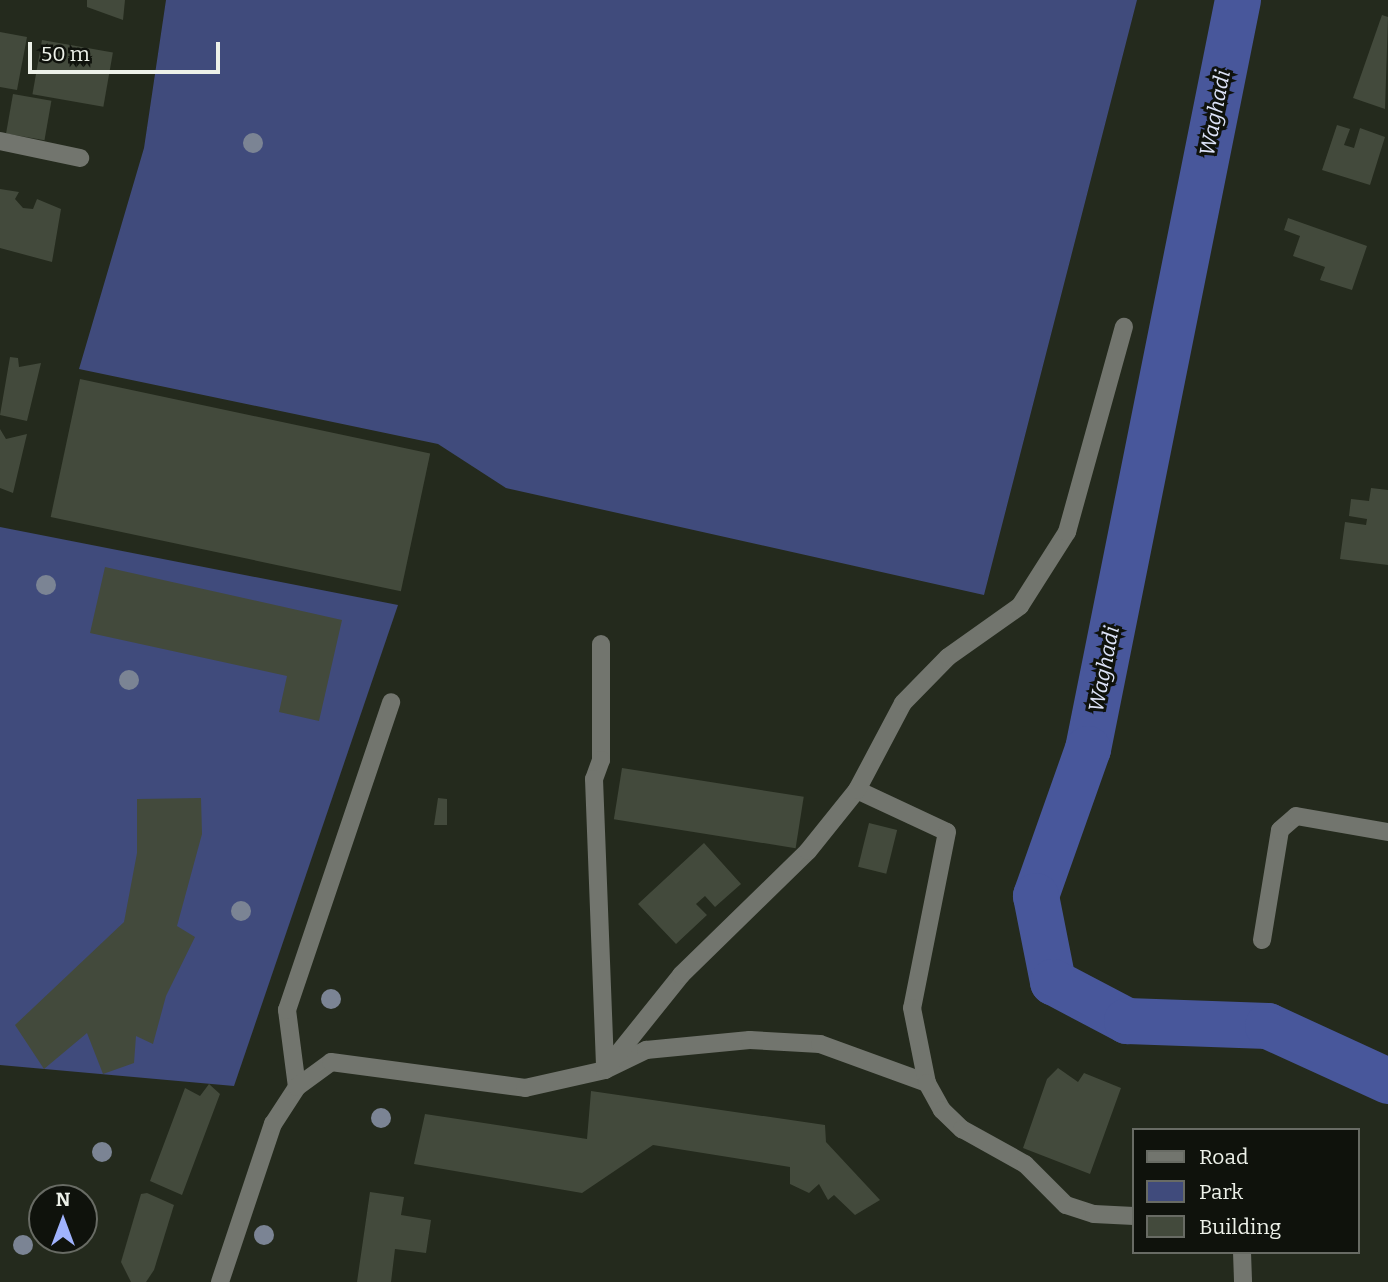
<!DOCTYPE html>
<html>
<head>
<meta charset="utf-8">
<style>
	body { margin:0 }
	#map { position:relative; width:1388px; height:1282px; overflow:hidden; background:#242a1d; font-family:Bitter,serif }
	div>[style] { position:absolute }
	.green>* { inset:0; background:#404b7c }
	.river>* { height:46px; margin:-23px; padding:0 23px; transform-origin:23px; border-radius:23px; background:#48579b }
	.building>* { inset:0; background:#434a3c; transform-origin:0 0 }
	.minor>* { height:18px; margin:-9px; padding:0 9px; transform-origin:9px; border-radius:9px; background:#72756e }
	.trees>* { width:20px; height:20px; margin:-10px; border-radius:50%; background:#7b8494 }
	span { translate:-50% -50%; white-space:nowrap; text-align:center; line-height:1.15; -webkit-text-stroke:6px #0f120c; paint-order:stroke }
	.water-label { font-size:21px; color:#dde3f8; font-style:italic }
	.legend { position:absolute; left:1132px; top:1128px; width:228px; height:126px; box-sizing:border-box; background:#0f120c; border:2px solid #686b64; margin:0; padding:9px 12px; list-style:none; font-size:21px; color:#edf1e9 }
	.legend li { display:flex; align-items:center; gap:14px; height:35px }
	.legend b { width:35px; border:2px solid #686b64 }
	.north { position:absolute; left:28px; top:1184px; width:70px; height:70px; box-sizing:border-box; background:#0f120c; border:2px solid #686b64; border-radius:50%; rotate:0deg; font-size:19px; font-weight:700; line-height:28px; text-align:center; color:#edf1e9 }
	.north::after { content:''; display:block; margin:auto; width:24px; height:32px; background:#a0b3fd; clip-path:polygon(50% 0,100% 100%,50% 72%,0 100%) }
	.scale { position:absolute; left:28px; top:42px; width:192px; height:32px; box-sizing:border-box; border:4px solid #edf1e9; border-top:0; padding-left:9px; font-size:21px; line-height:24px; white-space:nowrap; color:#edf1e9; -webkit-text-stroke:5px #0f120c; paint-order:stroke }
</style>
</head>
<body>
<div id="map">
	<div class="green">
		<i style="clip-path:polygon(166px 0,1137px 0,984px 595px,506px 488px,438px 444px,79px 369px,144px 148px)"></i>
		<i style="clip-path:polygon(0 527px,398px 605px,234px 1086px,0 1065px)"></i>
	</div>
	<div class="river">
		<i style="left:1238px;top:0;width:764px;rotate:101.32deg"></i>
		<i style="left:1088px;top:749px;width:156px;rotate:109.5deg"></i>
		<i style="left:1036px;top:896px;width:88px;rotate:78.8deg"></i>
		<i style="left:1053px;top:982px;width:84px;rotate:27.8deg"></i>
		<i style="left:1127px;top:1021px;width:141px;rotate:2deg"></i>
		<i style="left:1268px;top:1026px;width:132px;rotate:24.6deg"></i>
	</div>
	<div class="building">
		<i style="clip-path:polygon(87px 0,125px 0,123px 20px,87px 7px)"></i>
		<i style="clip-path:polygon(1382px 15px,1388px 17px,1385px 109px,1353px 98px)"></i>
		<i style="clip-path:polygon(0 32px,27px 37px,17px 90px,0 87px)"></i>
		<i style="left:42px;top:40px;width:72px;height:55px;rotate:10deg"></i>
		<i style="left:13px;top:94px;width:39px;height:40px;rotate:10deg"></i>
		<i style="clip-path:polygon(1337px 125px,1350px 129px,1344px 145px,1354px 148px,1360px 128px,1385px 137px,1370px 185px,1322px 170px)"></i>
		<i style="clip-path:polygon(0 189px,19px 192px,15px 199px,23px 208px,33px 209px,37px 199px,61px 209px,52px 262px,0 248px)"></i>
		<i style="clip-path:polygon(1288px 218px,1367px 246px,1352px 290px,1320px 280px,1325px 267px,1293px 256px,1300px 236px,1284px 230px)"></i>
		<i style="clip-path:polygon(10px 357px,18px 358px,19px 367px,41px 363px,27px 421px,0 415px)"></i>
		<i style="left:80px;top:379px;width:358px;height:141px;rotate:12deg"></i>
		<i style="clip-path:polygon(0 429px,6px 439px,27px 434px,13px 493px,0 488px)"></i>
		<i style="clip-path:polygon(1371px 488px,1388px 490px,1388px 565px,1340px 559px,1345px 522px,1366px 525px,1367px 519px,1349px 516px,1351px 499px,1369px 501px)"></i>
		<i style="clip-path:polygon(105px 567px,342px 620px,319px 721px,279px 712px,287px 676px,90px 633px)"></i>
		<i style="left:622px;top:768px;width:184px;height:52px;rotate:9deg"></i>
		<i style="clip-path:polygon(201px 798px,202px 834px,177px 926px,195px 937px,166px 996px,153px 1044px,136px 1036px,134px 1063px,103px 1074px,87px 1033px,44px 1069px,15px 1025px,124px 922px,137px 853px,137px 799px)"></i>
		<i style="clip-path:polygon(438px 798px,447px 799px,447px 825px,434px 825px)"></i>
		<i style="left:869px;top:823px;width:29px;height:45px;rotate:14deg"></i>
		<i style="clip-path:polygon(704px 843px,741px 884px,715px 907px,705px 896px,696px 904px,707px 915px,676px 944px,638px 904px)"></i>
		<i style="clip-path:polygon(1058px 1068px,1078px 1082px,1084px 1073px,1121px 1088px,1090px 1174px,1023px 1148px,1047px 1079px)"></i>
		<i style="clip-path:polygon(209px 1084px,220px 1094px,182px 1195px,150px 1181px,185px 1088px,200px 1096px)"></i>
		<i style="clip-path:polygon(591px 1091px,825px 1125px,826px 1142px,880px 1200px,855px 1215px,834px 1195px,828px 1200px,819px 1184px,809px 1193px,790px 1184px,790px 1167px,653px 1145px,582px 1193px,414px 1164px,425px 1114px,587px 1139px)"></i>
		<i style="clip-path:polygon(370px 1192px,404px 1197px,401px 1215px,431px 1220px,426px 1253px,395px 1249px,391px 1282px,357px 1282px)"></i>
		<i style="clip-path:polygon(147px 1193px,174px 1205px,154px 1270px,146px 1282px,131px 1282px,121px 1262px,141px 1194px)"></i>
	</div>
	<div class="minor">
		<i style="left:0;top:141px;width:82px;rotate:12deg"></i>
		<i style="left:601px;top:644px;width:116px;rotate:90deg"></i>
		<i style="left:601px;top:760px;width:20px;rotate:110deg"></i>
		<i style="left:594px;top:779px;width:291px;rotate:87.8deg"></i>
		<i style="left:605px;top:1070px;width:46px;rotate:-26deg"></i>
		<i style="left:646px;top:1050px;width:104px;rotate:-5.5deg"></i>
		<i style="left:750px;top:1040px;width:70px;rotate:3.3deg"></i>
		<i style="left:820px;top:1044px;width:114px;rotate:20deg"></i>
		<i style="left:857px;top:790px;width:99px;rotate:25deg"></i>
		<i style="left:947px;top:832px;width:179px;rotate:101.2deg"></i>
		<i style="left:912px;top:1008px;width:76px;rotate:78.7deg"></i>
		<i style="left:927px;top:1083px;width:31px;rotate:61deg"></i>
		<i style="left:942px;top:1110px;width:28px;rotate:44deg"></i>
		<i style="left:962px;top:1129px;width:72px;rotate:29.1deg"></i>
		<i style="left:1025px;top:1164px;width:58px;rotate:45deg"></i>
		<i style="left:1066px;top:1205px;width:29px;rotate:18deg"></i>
		<i style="left:1094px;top:1214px;width:40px;rotate:2.9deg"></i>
		<i style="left:1262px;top:940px;width:111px;rotate:-80.7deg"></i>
		<i style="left:1280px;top:830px;width:21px;rotate:-41deg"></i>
		<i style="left:1296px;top:816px;width:93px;rotate:9.9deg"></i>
		<i style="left:297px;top:1087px;width:78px;rotate:-97.4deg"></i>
		<i style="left:287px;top:1010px;width:325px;rotate:-71.3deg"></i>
		<i style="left:1242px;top:1252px;width:30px;rotate:88deg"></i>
		<i style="left:220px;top:1282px;width:167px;rotate:-71.5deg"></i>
		<i style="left:273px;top:1124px;width:44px;rotate:-57deg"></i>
		<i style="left:297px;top:1087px;width:42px;rotate:-36.3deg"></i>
		<i style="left:331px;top:1062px;width:196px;rotate:7.6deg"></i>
		<i style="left:525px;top:1088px;width:82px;rotate:-12.7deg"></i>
		<i style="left:605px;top:1070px;width:122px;rotate:-51.3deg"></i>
		<i style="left:681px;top:975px;width:177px;rotate:-44.3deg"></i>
		<i style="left:808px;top:851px;width:78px;rotate:-51.2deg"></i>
		<i style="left:857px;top:790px;width:98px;rotate:-62.1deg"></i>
		<i style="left:903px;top:703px;width:64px;rotate:-45.6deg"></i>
		<i style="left:948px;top:657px;width:88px;rotate:-35.3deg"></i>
		<i style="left:1020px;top:606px;width:88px;rotate:-57.6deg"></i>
		<i style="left:1067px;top:532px;width:213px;rotate:-74.5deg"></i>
	</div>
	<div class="trees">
		<i style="left:253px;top:143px"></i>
		<i style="left:46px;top:585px"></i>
		<i style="left:129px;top:680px"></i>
		<i style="left:241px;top:911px"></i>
		<i style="left:331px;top:999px"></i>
		<i style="left:381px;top:1118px"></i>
		<i style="left:102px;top:1152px"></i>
		<i style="left:264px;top:1235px"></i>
		<i style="left:23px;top:1245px"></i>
	</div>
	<div class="water-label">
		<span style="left:1215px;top:113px;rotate:-79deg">Waghadi</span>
		<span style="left:1104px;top:669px;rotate:-79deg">Waghadi</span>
	</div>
	<ul class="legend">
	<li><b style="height:9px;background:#72756e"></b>Road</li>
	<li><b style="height:19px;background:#404b7c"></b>Park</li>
	<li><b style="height:19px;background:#434a3c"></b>Building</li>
	</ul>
	<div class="north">N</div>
	<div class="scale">50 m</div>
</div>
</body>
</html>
